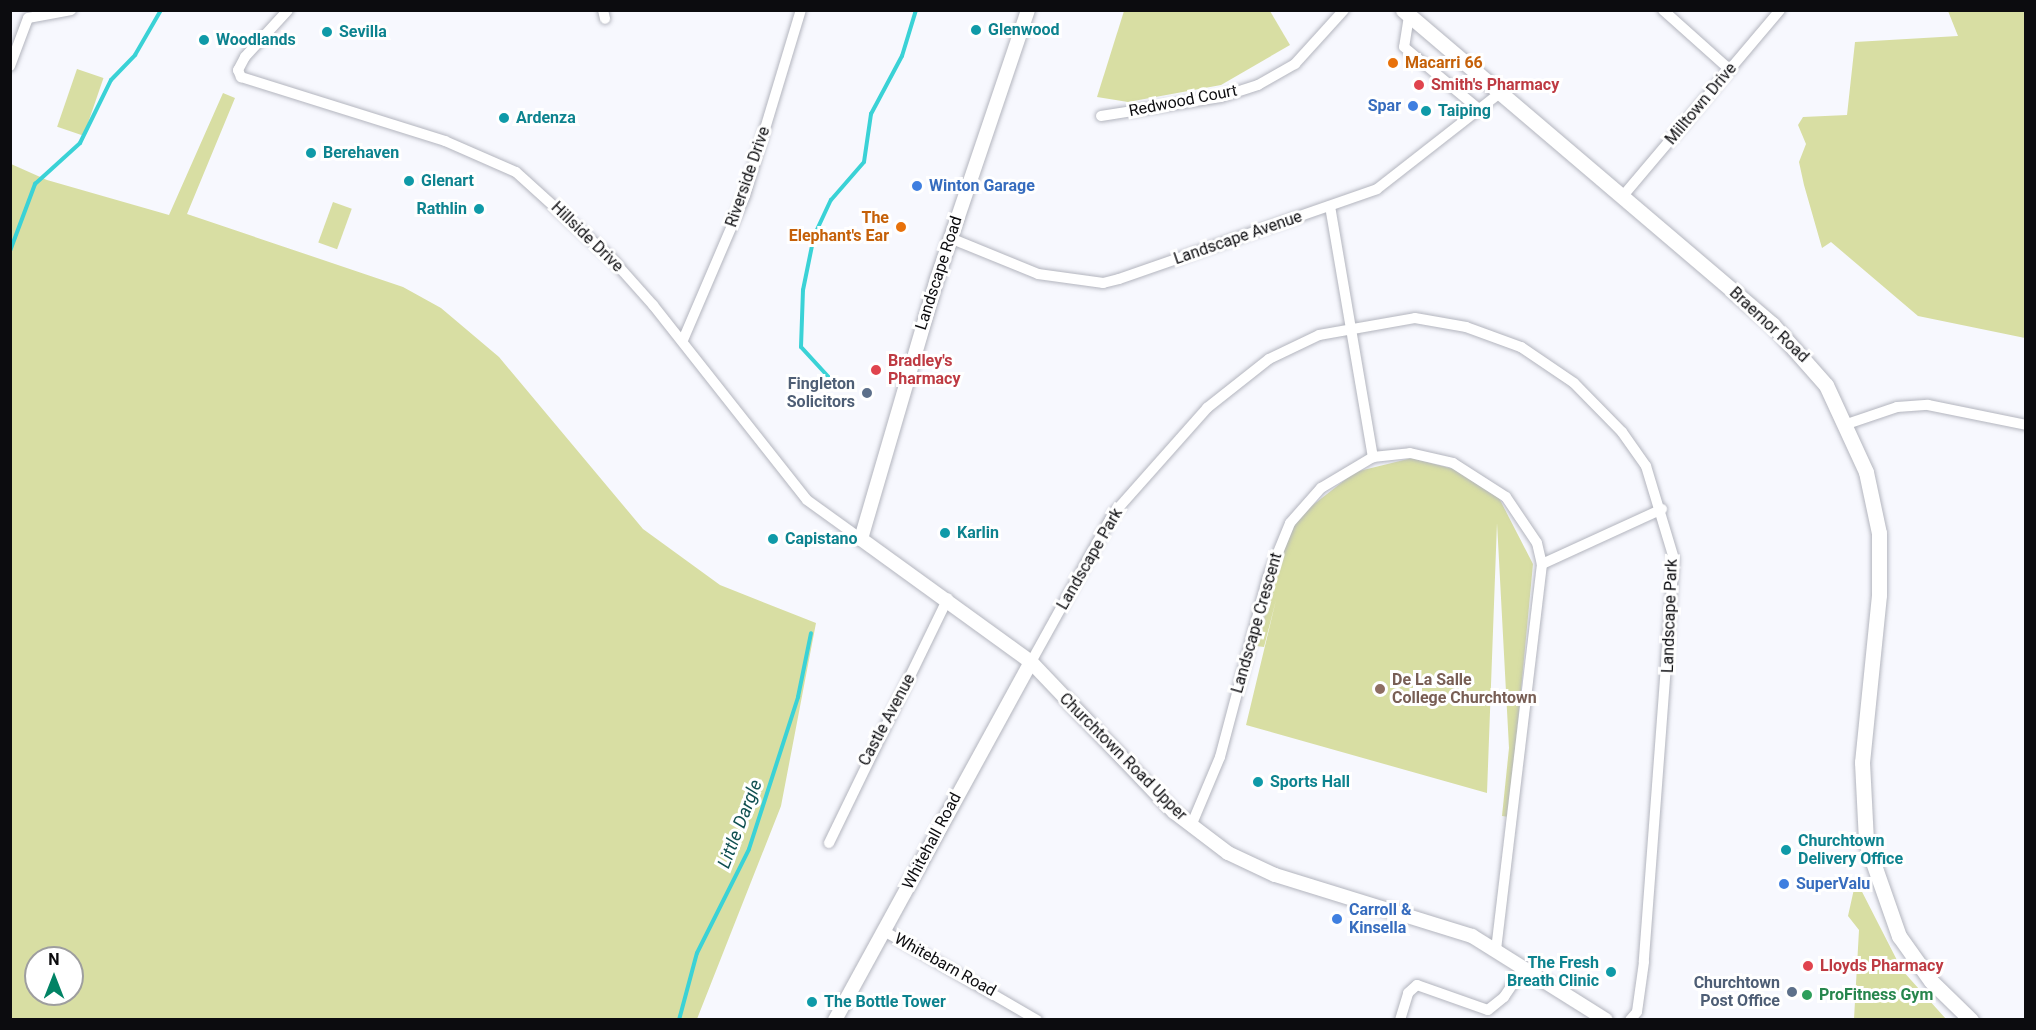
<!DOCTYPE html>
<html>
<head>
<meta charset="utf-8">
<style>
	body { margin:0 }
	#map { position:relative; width:2036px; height:1030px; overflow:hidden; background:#f7f8fe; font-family:Roboto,sans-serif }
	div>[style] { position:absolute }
	.green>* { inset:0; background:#d8dea3; transform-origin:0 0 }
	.stream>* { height:4px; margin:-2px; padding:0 2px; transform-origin:2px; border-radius:2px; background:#3ad2d6 }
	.roads { filter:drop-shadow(0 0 2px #b3b5be) drop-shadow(0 0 2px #b3b5be) }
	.minor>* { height:10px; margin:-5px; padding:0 5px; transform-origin:5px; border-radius:5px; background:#fff }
	.tertiary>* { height:14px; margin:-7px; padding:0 7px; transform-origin:7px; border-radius:7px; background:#fff }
	.secondary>* { height:15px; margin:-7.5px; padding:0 7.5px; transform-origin:7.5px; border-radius:7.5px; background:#fff }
	.dots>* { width:16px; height:16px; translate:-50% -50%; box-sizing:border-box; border:3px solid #fff; border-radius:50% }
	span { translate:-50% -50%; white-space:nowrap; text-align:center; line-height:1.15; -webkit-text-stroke:6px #fff; paint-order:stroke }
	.culture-label { font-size:16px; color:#0d838f; font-weight:700 }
	.left { translate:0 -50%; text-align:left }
	.right { translate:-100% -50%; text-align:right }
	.food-label { font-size:16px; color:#c56008; font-weight:700 }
	.health-label { font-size:16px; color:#be3a42; font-weight:700 }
	.street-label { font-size:16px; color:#0c0c0f }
	.shop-label { font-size:16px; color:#366cbe; font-weight:700 }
	.service-label { font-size:16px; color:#4e5e75; font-weight:700 }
	.education-label { font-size:16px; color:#785e54; font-weight:700 }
	.leisure-label { font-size:16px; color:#27864d; font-weight:700 }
	.water-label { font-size:18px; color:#0f4f50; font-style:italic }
	.frame { position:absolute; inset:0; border:12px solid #0c0c0f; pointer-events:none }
	.north { position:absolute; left:24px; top:946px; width:60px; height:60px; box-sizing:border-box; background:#fff; border:2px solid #9e9e9f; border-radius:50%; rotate:0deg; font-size:16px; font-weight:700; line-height:24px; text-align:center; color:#0c0c0f }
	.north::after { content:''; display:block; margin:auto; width:21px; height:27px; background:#018365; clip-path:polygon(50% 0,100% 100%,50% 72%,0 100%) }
</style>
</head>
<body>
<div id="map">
	<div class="green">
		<i style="clip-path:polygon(1124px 11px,1270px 11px,1290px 45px,1221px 85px,1128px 102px,1097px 97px)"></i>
		<i style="clip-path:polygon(1948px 11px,2025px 11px,2025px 338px,1918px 316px,1831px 242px,1822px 248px,1804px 185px,1799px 162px,1806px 144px,1798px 125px,1803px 117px,1847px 115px,1855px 42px,1958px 36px)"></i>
		<i style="left:77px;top:69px;width:28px;height:61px;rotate:19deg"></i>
		<i style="clip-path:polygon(evenodd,223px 93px,235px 98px,187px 214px,403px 287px,441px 308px,499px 357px,643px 529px,720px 585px,816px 623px,781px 806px,697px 1019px,11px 1019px,11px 164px,47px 180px,169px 215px,223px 93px,36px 958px,72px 958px,72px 994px,36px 994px,36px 958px)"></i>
		<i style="left:333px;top:202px;width:20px;height:43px;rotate:20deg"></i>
		<i style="clip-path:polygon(1412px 458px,1457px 470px,1499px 498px,1533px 564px,1509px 817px,1502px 816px,1509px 748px,1497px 523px,1487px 793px,1246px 725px,1276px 600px,1264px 647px,1256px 646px,1287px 536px,1299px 516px,1355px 472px)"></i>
		<i style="clip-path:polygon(1856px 880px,1902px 970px,1946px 1019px,1854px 1019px,1859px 930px,1848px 916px)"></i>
	</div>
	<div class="stream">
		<i style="left:10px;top:251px;width:72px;rotate:-69.5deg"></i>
		<i style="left:35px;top:184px;width:61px;rotate:-42.3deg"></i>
		<i style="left:80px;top:143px;width:70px;rotate:-63.8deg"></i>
		<i style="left:111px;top:80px;width:35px;rotate:-46deg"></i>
		<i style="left:135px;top:55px;width:52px;rotate:-60deg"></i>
		<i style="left:835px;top:384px;width:50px;rotate:-132.6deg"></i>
		<i style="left:801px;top:347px;width:57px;rotate:-88deg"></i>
		<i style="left:803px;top:290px;width:55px;rotate:-78.5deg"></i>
		<i style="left:814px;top:236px;width:40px;rotate:-65deg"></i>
		<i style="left:831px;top:200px;width:50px;rotate:-49deg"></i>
		<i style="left:864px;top:162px;width:49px;rotate:-81.7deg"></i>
		<i style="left:871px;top:114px;width:66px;rotate:-61.9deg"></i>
		<i style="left:902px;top:56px;width:48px;rotate:-73.1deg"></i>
		<i style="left:679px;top:1020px;width:69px;rotate:-75deg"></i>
		<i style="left:697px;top:953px;width:116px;rotate:-63.4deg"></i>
		<i style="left:749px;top:849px;width:160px;rotate:-72.1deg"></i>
		<i style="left:798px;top:697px;width:65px;rotate:-78.5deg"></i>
	</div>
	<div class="roads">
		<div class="minor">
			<i style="left:288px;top:10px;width:64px;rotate:132.5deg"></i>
			<i style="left:245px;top:57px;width:15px;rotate:118deg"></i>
			<i style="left:238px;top:70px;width:8px;rotate:67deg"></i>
			<i style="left:241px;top:77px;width:214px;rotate:17.4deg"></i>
			<i style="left:445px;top:141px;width:77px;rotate:23.6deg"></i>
			<i style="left:516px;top:172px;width:130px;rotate:42.2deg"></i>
			<i style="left:612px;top:259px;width:62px;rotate:48.3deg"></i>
			<i style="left:653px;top:305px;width:248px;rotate:51.7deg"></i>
			<i style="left:807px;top:500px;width:67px;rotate:35.8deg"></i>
			<i style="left:603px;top:10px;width:9px;rotate:77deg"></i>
			<i style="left:1663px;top:10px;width:90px;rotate:41.8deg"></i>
			<i style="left:1409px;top:16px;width:31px;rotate:99deg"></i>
			<i style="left:1404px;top:47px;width:100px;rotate:39.7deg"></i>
			<i style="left:10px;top:66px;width:51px;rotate:-69.4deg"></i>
			<i style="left:28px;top:18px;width:44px;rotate:-10.5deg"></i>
			<i style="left:1101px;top:116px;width:121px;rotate:-9deg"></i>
			<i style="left:1221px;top:97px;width:39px;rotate:-18deg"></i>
			<i style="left:1258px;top:85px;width:43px;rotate:-29.6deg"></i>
			<i style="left:1295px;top:64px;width:73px;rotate:-47.8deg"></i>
			<i style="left:1622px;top:197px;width:245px;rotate:-49.8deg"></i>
			<i style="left:1330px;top:206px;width:255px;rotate:80.3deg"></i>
			<i style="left:950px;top:238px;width:95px;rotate:22.2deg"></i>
			<i style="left:1038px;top:274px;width:66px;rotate:7.9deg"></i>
			<i style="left:1103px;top:283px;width:16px;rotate:-14deg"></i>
			<i style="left:1119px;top:279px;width:273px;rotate:-19.2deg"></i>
			<i style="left:1377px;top:189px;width:156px;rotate:-38deg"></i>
			<i style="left:683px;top:340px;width:158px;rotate:-66.8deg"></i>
			<i style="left:745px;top:195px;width:193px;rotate:-73.2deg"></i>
			<i style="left:1847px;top:424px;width:53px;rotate:-18.8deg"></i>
			<i style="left:1897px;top:407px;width:31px;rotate:-4deg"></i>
			<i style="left:1928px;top:405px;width:100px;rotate:11.5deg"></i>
			<i style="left:1542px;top:564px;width:132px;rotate:-24.6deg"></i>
			<i style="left:1031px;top:662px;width:169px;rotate:-61deg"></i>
			<i style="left:1113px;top:514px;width:142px;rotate:-48.4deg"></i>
			<i style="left:1207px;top:408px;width:79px;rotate:-38.3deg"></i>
			<i style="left:1269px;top:359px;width:55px;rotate:-25.6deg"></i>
			<i style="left:1319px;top:335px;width:97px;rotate:-10deg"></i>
			<i style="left:1415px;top:318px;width:52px;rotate:10deg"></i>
			<i style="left:1466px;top:327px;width:59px;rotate:20deg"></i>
			<i style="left:1521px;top:347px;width:64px;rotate:34.2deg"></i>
			<i style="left:1574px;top:383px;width:69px;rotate:45.6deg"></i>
			<i style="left:1622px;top:432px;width:42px;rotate:54.8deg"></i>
			<i style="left:1646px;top:466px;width:97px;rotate:73.2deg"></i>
			<i style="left:1674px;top:559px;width:404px;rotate:94.3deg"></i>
			<i style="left:1644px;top:962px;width:50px;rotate:98deg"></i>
			<i style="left:1637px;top:1012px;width:11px;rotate:131deg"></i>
			<i style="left:1191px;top:826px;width:75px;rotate:-67.2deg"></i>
			<i style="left:1220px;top:757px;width:186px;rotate:-75.1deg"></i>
			<i style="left:1268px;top:577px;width:58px;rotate:-67.8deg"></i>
			<i style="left:1290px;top:523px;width:47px;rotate:-48.5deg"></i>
			<i style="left:1321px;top:488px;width:61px;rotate:-30.8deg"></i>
			<i style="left:1373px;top:457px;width:37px;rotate:-6deg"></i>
			<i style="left:1410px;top:453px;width:44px;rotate:13.1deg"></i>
			<i style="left:1453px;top:463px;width:63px;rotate:32.7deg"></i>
			<i style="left:1506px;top:497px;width:55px;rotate:56deg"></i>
			<i style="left:1537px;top:543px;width:22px;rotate:77deg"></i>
			<i style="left:1542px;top:564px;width:390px;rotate:96.8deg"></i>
			<i style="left:829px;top:843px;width:272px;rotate:-64.1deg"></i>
			<i style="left:884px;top:931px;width:177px;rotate:30.2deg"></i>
			<i style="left:1400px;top:1020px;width:28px;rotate:-73deg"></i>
			<i style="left:1408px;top:993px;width:12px;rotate:-42deg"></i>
			<i style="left:1417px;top:985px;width:75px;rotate:19.4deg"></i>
			<i style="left:1488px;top:1010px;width:21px;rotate:-39deg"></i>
			<i style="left:1504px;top:997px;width:36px;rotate:-56deg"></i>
		</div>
		<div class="tertiary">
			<i style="left:1028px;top:10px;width:284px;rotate:108.7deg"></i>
			<i style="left:937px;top:279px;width:271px;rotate:106.3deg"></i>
			<i style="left:861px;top:539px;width:210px;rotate:35.9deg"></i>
			<i style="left:1031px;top:662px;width:207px;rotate:46.4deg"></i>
			<i style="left:1174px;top:812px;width:68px;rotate:37.2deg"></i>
			<i style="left:1228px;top:853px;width:52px;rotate:25.1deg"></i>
			<i style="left:1275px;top:875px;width:206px;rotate:17.2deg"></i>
			<i style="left:1472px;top:936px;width:158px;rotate:32.1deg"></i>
			<i style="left:835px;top:1020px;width:408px;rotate:-61.3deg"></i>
		</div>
		<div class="secondary">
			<i style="left:1403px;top:10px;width:485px;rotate:40.4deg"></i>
			<i style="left:1772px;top:324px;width:81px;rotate:48.5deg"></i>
			<i style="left:1826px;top:385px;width:96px;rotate:65.3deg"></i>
			<i style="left:1866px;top:472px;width:62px;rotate:78deg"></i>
			<i style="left:1879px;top:533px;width:62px;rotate:90deg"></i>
			<i style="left:1879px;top:595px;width:168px;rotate:95.8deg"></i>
			<i style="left:1862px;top:762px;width:80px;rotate:87.1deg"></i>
			<i style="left:1866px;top:842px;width:100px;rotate:70.7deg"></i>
			<i style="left:1899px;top:936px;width:55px;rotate:54.6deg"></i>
			<i style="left:1931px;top:981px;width:56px;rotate:44.3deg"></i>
		</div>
	</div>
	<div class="dots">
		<i style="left:976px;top:30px;background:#0f9aa8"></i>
		<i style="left:327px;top:32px;background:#0f9aa8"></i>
		<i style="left:204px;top:40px;background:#0f9aa8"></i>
		<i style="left:1393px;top:63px;background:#e8710a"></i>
		<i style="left:1419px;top:85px;background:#e0444e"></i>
		<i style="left:1413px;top:106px;background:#3f7fe0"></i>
		<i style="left:1426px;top:111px;background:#0f9aa8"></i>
		<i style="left:504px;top:118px;background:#0f9aa8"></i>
		<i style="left:311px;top:153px;background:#0f9aa8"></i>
		<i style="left:409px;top:181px;background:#0f9aa8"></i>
		<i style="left:917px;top:186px;background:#3f7fe0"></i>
		<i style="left:479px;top:209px;background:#0f9aa8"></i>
		<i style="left:901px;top:227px;background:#e8710a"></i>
		<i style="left:876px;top:370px;background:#e0444e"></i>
		<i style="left:867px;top:393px;background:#5c6f8a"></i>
		<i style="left:945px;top:533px;background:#0f9aa8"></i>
		<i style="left:773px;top:539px;background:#0f9aa8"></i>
		<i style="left:1380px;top:689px;background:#8d6e63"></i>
		<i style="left:1258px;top:782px;background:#0f9aa8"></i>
		<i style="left:1786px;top:850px;background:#0f9aa8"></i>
		<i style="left:1784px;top:884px;background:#3f7fe0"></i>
		<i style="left:1337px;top:919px;background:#3f7fe0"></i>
		<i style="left:1808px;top:966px;background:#e0444e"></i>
		<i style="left:1611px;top:972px;background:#0f9aa8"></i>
		<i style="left:1792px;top:992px;background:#5c6f8a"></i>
		<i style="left:1807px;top:995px;background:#2e9e5b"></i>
		<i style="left:812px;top:1002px;background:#0f9aa8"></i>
	</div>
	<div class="culture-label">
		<span class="left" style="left:988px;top:30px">Glenwood</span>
		<span class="left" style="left:339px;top:32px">Sevilla</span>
		<span class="left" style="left:216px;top:40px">Woodlands</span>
		<span class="left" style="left:1438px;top:111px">Taiping</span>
		<span class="left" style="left:516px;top:118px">Ardenza</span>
		<span class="left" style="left:323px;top:153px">Berehaven</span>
		<span class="left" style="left:421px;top:181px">Glenart</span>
		<span class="right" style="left:467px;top:209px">Rathlin</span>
		<span class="left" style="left:957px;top:533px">Karlin</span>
		<span class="left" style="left:785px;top:539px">Capistano</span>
		<span class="left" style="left:1270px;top:782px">Sports Hall</span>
		<span class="left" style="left:1798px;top:850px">Churchtown<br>Delivery Office</span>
		<span class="right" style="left:1599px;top:972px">The Fresh<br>Breath Clinic</span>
		<span class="left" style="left:824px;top:1002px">The Bottle Tower</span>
	</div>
	<div class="food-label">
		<span class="left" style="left:1405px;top:63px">Macarri 66</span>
		<span class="right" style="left:889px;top:227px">The<br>Elephant's Ear</span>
	</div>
	<div class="health-label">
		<span class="left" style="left:1431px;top:85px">Smith's Pharmacy</span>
		<span class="left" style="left:888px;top:370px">Bradley's<br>Pharmacy</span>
		<span class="left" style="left:1820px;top:966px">Lloyds Pharmacy</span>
	</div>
	<div class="street-label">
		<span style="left:1183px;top:101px;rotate:-11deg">Redwood Court</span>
		<span style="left:1701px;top:104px;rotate:-50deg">Milltown Drive</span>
		<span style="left:748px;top:177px;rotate:-71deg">Riverside Drive</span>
		<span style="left:587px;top:237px;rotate:44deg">Hillside Drive</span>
		<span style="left:1238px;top:238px;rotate:-19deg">Landscape Avenue</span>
		<span style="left:939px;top:273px;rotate:-72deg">Landscape Road</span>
		<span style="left:1769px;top:325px;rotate:43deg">Braemor Road</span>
		<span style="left:1090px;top:559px;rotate:-60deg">Landscape Park</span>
		<span style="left:1670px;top:616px;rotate:-88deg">Landscape Park</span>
		<span style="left:1257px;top:623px;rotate:-74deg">Landscape Crescent</span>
		<span style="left:887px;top:720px;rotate:-62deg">Castle Avenue</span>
		<span style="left:1123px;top:757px;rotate:45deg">Churchtown Road Upper</span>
		<span style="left:932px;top:841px;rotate:-62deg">Whitehall Road</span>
		<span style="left:945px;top:965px;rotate:29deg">Whitebarn Road</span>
	</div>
	<div class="shop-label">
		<span class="right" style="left:1401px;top:106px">Spar</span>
		<span class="left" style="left:929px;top:186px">Winton Garage</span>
		<span class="left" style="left:1796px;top:884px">SuperValu</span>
		<span class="left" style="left:1349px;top:919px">Carroll &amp;<br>Kinsella</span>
	</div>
	<div class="service-label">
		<span class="right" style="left:855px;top:393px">Fingleton<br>Solicitors</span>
		<span class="right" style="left:1780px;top:992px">Churchtown<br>Post Office</span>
	</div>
	<div class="education-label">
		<span class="left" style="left:1392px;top:689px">De La Salle<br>College Churchtown</span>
	</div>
	<div class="leisure-label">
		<span class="left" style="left:1819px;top:995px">ProFitness Gym</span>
	</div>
	<div class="water-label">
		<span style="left:740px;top:824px;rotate:-69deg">Little Dargle</span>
	</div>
	<div class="frame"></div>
	<div class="north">N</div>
</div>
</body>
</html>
